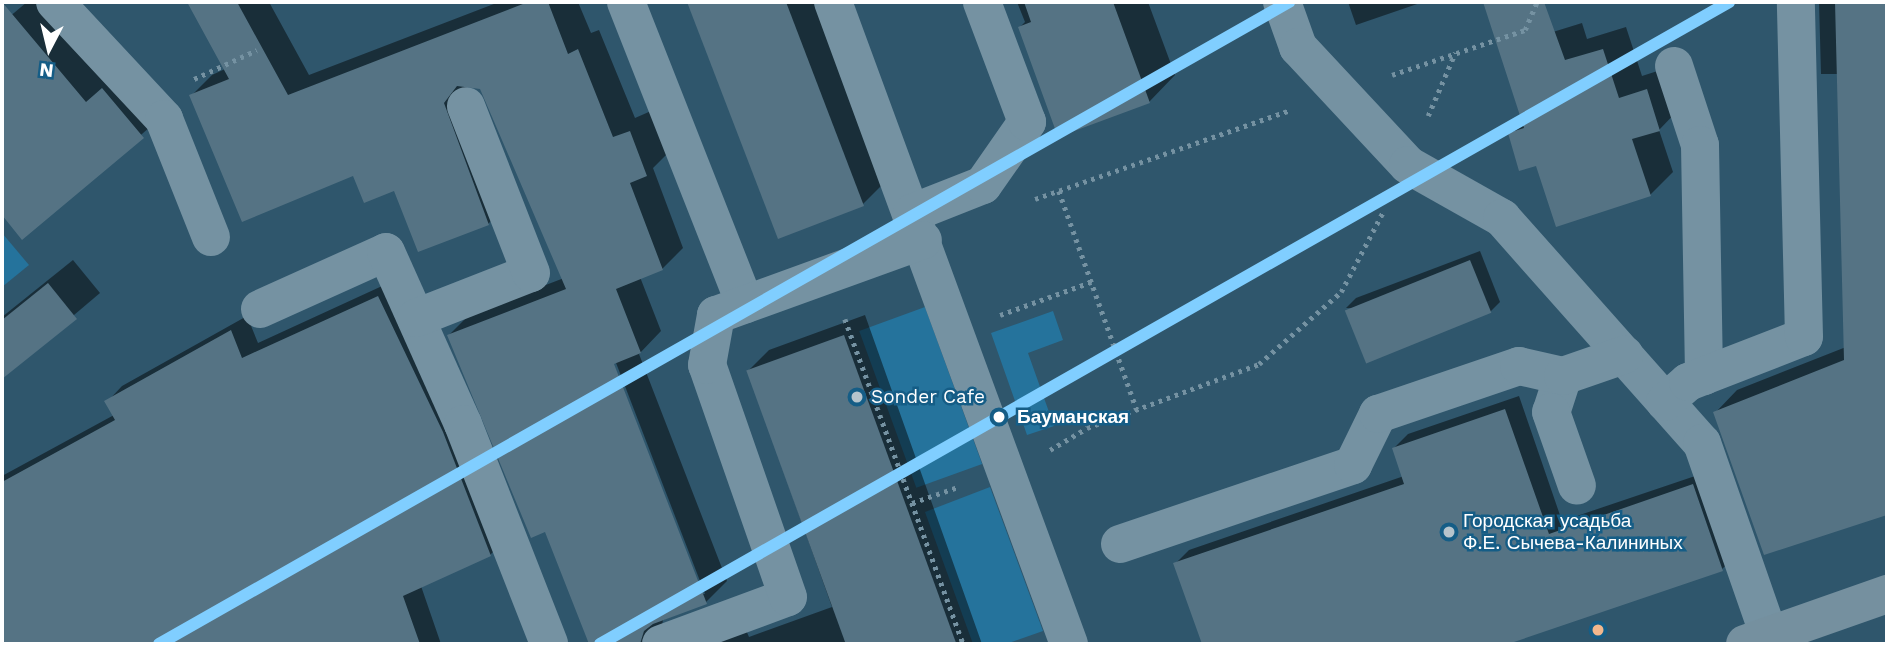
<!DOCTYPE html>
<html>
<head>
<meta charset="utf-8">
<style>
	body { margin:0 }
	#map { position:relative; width:1889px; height:646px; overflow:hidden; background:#2f566c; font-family:"Work Sans",sans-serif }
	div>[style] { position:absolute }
	.green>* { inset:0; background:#25739c; transform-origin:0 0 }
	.shadow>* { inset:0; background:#0007 }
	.building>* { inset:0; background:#557384; transform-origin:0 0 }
	.path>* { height:4.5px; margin-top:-2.25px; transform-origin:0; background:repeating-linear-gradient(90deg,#7592a2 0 3.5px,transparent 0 8.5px) }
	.minor>* { height:38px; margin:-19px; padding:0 19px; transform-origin:19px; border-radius:19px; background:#7592a2 }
	.major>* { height:38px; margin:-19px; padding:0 19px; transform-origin:19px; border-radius:19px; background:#75909f }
	.metro-1>* { height:12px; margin:-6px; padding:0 6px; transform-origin:6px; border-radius:6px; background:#80ceff }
	.dots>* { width:19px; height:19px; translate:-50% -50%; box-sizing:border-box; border:4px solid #155d86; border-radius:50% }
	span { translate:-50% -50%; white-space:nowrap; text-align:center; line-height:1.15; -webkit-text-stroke:5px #155d86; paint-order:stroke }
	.poi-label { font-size:19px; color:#fff }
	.left { translate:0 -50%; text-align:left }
	.stop-label { font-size:19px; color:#fff; font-weight:700 }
	.frame { position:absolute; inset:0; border:4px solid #fff; pointer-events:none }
	.north { position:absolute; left:14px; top:14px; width:70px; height:70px; -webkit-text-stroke:5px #155d86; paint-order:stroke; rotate:187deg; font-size:19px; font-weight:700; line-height:28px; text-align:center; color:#fff }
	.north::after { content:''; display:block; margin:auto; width:24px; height:32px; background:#fff; clip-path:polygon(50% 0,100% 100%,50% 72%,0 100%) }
</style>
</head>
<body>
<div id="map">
	<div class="green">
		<i style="clip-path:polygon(2px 233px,29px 265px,2px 287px)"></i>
		<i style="left:925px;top:307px;width:167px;height:70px;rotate:70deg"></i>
		<i style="clip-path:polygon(1053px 311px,1063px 340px,1028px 353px,1054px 426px,1027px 435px,991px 333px)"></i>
		<i style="clip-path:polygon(990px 487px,1043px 631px,1006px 644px,973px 644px,925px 512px)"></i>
	</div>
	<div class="shadow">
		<i style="clip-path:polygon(27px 2px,45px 2px,166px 113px,23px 238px,2px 213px,2px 23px)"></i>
		<i style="clip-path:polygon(evenodd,200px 2px,269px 2px,309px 75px,499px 2px,578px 2px,591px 33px,599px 30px,635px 118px,651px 111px,667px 154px,653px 168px,683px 248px,662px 269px,640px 277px,661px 331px,639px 354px,727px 581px,706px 602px,663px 620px,661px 631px,678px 644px,591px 644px,546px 530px,449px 335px,470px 314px,564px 278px,480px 87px,466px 85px,509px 203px,488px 224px,354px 174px,191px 96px,212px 75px,225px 69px,193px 9px,200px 2px,613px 355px,705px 594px,702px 594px,610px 356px,613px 355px)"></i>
		<i style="clip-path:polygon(689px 2px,822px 2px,889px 178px,863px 204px,779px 237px)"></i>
		<i style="clip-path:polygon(1017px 2px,1148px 2px,1175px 75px,1149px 102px,1020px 27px,1025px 22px)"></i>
		<i style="clip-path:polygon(1348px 2px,1423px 2px,1356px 25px)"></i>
		<i style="clip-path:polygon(1819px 2px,1887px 2px,1887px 513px,1765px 553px,1715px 413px,1737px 390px,1846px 347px,1838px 74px,1821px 74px)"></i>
		<i style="clip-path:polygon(1582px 23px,1587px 39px,1626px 27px,1642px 76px,1670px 67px,1682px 106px,1659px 130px,1673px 172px,1650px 195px,1537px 164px,1510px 134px,1523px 121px,1527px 40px)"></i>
		<i style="clip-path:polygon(1480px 251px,1500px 302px,1490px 312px,1346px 308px,1356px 298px)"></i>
		<i style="clip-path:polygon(73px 260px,100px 293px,2px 376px,2px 317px)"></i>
		<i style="clip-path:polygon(393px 281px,506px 539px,490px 555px,421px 586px,441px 644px,12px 644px,2px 631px,2px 476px,114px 415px,107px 402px,122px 386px,247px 316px,258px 343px)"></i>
		<i style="clip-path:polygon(865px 315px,982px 644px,684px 644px,744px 625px,749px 637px,832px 607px,748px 371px,769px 350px)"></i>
		<i style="clip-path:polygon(1519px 396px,1562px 521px,1707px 472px,1736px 556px,1722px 569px,1502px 644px,1226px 644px,1175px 564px,1189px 550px,1404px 476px,1394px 448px,1408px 434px)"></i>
	</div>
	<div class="building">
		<i style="clip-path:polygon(2px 2px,86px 102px,102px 88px,144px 138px,22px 240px,2px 215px)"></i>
		<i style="clip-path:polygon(187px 2px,237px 2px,288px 95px,528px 2px,548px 2px,568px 54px,578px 49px,613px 137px,630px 131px,647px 176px,630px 183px,663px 270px,616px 289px,641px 353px,614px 364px,707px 604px,653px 624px,644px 631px,640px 644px,589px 644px,545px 532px,531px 538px,447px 335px,566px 289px,480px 89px,457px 86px,444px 103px,489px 225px,418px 252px,394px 191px,364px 203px,353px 176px,242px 222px,189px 95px,229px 79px)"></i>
		<i style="clip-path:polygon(687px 2px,786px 2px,864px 206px,778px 239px)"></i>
		<i style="clip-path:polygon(1024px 2px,1113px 2px,1150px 103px,1058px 137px,1018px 27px,1031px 22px)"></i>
		<i style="clip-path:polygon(1483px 2px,1544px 2px,1565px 60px,1603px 49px,1619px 98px,1647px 89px,1660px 131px,1632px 139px,1651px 196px,1556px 227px,1536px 166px,1519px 171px,1508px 133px,1524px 128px)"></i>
		<i style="clip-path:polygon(1835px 2px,1887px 2px,1887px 515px,1764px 555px,1713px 412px,1844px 360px)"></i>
		<i style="left:1470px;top:260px;width:57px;height:135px;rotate:68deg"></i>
		<i style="clip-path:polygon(48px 283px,77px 319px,2px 379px,2px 320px)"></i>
		<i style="clip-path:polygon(378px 296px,443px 432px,491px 556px,403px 596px,420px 644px,2px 644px,2px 482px,115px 420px,104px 401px,231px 330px,242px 358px)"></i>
		<i style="left:844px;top:335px;width:328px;height:104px;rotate:70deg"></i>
		<i style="clip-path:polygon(1505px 409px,1549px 534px,1693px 484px,1723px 571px,1508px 644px,1202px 644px,1173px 563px,1404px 484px,1392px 448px)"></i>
	</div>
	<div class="path">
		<i style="left:1392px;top:75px;width:140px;rotate:-18.7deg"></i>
		<i style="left:1525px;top:30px;width:30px;rotate:-67deg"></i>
		<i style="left:194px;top:79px;width:69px;rotate:-24.7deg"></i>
		<i style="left:1428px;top:116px;width:69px;rotate:-66.8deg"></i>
		<i style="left:1059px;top:191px;width:232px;rotate:70.4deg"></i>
		<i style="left:1035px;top:199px;width:268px;rotate:-19.2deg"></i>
		<i style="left:1000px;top:315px;width:97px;rotate:-19.9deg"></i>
		<i style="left:845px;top:319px;width:346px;rotate:70deg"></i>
		<i style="left:1050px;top:450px;width:43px;rotate:-30.7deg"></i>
		<i style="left:1087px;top:428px;width:184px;rotate:-20.4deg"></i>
		<i style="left:1259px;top:364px;width:109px;rotate:-41.3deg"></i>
		<i style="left:1341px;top:292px;width:93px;rotate:-62.3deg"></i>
		<i style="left:912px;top:503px;width:49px;rotate:-19.2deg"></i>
	</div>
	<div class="minor">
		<i style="left:55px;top:2px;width:160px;rotate:47deg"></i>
		<i style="left:164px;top:119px;width:127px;rotate:68.3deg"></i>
		<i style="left:626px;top:2px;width:325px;rotate:68.5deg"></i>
		<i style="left:833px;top:2px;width:684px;rotate:69.82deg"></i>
		<i style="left:1282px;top:2px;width:48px;rotate:70.4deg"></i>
		<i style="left:1298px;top:47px;width:161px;rotate:47deg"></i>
		<i style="left:1408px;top:165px;width:108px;rotate:29.4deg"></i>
		<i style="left:1502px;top:218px;width:301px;rotate:48.4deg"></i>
		<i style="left:1702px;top:443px;width:203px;rotate:70.8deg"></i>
		<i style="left:1674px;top:66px;width:83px;rotate:71.8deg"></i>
		<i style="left:1700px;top:145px;width:231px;rotate:89deg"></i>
		<i style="left:912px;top:213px;width:76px;rotate:-21.5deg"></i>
		<i style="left:983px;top:185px;width:77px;rotate:-55.1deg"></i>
		<i style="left:1027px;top:122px;width:128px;rotate:-110.6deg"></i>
		<i style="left:260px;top:309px;width:138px;rotate:-24.3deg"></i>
		<i style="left:386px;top:252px;width:188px;rotate:65.9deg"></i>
		<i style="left:463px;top:424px;width:236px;rotate:68.6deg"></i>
		<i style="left:416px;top:318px;width:123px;rotate:-21.4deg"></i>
		<i style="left:531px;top:273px;width:179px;rotate:-111.3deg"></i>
		<i style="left:1563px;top:376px;width:38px;rotate:108deg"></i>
		<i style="left:1551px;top:412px;width:78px;rotate:70.6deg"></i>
		<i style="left:1665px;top:402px;width:30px;rotate:-41deg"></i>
		<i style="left:1688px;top:382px;width:124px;rotate:-21.2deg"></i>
		<i style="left:1804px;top:337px;width:335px;rotate:-91.4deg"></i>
		<i style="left:1120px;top:544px;width:246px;rotate:-18.7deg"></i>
		<i style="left:1353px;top:465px;width:57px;rotate:-63.9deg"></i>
		<i style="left:1378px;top:414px;width:149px;rotate:-18.8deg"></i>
		<i style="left:1519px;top:366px;width:45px;rotate:12.8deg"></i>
		<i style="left:1563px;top:376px;width:65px;rotate:-19deg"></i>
		<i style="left:661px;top:644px;width:135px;rotate:-20.3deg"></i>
		<i style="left:788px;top:597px;width:246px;rotate:-109.2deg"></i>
		<i style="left:707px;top:365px;width:51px;rotate:-79.8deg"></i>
		<i style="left:716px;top:315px;width:220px;rotate:-19.9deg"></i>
	</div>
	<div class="major">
		<i style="left:1745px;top:644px;width:151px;rotate:-19.4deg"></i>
	</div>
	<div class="metro-1">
		<i style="left:159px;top:644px;width:1300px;rotate:-29.6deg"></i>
		<i style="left:600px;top:644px;width:1299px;rotate:-29.62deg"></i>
	</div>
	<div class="dots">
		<i style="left:857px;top:397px;background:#b6c4cc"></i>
		<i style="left:999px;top:417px;background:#fff"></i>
		<i style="left:1449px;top:532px;background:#b6c4cc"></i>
		<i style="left:1598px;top:630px;background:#f1b78d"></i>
	</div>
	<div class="poi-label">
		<span class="left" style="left:871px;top:397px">Sonder Cafe</span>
		<span class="left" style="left:1463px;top:532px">Городская усадьба<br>Ф.Е. Сычева-Калининых</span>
	</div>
	<div class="stop-label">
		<span class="left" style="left:1017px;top:417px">Бауманская</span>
	</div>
	<div class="frame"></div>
	<div class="north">N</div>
</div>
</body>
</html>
